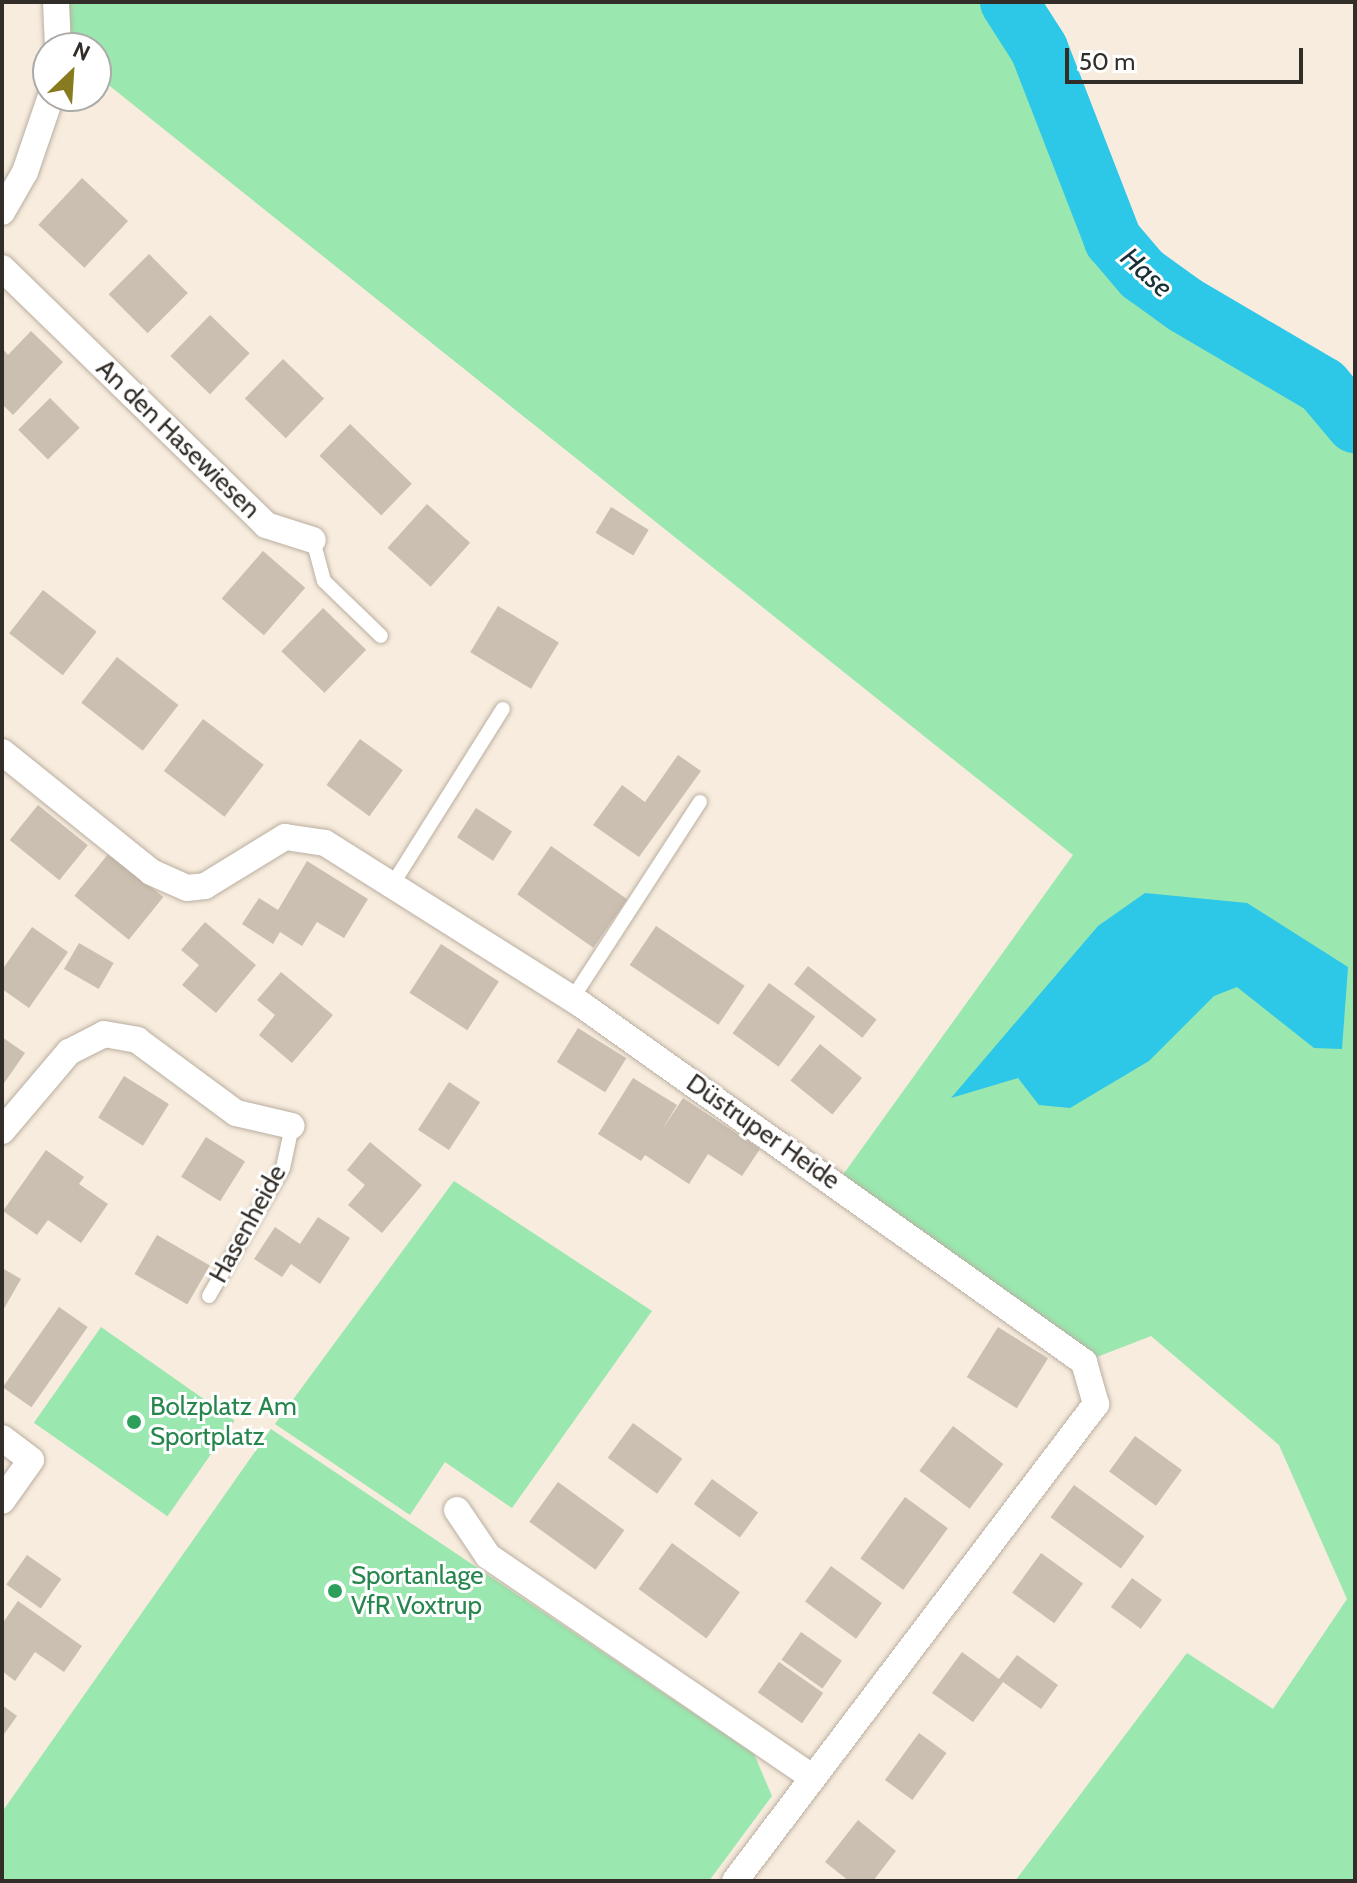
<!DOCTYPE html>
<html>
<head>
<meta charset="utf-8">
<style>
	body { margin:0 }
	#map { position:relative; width:1357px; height:1883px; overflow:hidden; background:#f7ecdd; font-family:Cabin,sans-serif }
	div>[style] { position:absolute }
	.green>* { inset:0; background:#9ae7af; transform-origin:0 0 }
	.water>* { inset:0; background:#2dc7e7 }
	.river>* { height:58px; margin:-29px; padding:0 29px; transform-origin:29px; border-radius:29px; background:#2dc7e7 }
	.building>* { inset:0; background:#cabfb1; transform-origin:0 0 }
	.roads { filter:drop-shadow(0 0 2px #b9aea0) drop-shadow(0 0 2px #b9aea0) }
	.service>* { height:14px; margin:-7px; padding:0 7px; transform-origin:7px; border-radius:7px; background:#fff }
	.minor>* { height:26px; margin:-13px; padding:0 13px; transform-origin:13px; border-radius:13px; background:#fff }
	.dots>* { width:22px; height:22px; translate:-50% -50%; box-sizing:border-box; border:4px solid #fff; border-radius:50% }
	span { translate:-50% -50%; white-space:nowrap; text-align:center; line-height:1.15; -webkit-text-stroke:6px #fff; paint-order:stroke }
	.street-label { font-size:26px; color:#322d28 }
	.leisure-label { font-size:26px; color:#27864d }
	.left { translate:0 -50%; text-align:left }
	.water-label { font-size:28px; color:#183036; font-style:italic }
	.frame { position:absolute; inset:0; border:4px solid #322d28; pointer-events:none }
	.north { position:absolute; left:32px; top:32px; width:80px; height:80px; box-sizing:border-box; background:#fff; border:2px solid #adaba9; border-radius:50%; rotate:25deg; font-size:22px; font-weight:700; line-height:32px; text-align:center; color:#322d28 }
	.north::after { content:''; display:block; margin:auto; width:28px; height:36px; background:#877a1f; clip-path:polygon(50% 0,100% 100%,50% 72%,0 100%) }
	.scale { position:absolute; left:1065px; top:48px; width:238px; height:36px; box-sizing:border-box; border:4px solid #322d28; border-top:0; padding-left:10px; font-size:24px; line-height:28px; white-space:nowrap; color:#322d28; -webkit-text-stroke:6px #fff; paint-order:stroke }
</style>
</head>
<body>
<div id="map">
	<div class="green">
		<i style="clip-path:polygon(56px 2px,1009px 2px,1039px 49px,1113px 240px,1142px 274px,1185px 305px,1323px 386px,1355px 424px,1355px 1881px,1015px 1881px,1187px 1653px,1273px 1709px,1347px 1599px,1279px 1445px,1151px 1336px,1084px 1362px,837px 1183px,1073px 855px,96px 75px,96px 48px,58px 48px)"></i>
		<i style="clip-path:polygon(454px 1181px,652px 1311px,512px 1508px,445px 1462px,410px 1515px,275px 1424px)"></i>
		<i style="left:101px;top:1327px;width:163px;height:117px;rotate:35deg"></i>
		<i style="clip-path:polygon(271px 1429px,754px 1754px,772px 1796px,709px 1881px,2px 1881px,2px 1812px)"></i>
	</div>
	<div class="water">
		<i style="clip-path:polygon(1145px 893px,1247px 903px,1348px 967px,1342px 1049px,1314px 1048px,1237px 987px,1214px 996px,1149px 1061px,1070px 1108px,1039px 1105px,1018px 1078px,951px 1098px,1098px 926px)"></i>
	</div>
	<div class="river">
		<i style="left:1009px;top:2px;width:56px;rotate:57.4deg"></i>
		<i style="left:1039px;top:49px;width:205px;rotate:68.8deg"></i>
		<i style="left:1113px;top:240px;width:45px;rotate:49.5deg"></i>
		<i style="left:1142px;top:274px;width:53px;rotate:35.8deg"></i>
		<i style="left:1185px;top:305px;width:160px;rotate:30.4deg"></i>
		<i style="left:1323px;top:386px;width:50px;rotate:49.9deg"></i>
	</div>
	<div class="building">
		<i style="left:82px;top:178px;width:63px;height:64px;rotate:43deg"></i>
		<i style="left:149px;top:254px;width:55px;height:57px;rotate:45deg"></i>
		<i style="left:210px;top:315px;width:55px;height:57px;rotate:44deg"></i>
		<i style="clip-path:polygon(31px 331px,63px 362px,13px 415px,2px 404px,2px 348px,8px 355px)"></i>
		<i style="left:283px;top:359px;width:57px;height:55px;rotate:44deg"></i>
		<i style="left:50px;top:398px;width:42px;height:45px;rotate:45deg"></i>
		<i style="left:350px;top:424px;width:86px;height:44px;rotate:44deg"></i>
		<i style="left:427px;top:504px;width:58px;height:59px;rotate:42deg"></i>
		<i style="left:611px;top:507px;width:44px;height:30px;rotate:31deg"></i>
		<i style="left:263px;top:551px;width:56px;height:63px;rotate:41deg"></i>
		<i style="left:43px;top:590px;width:68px;height:55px;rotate:38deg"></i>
		<i style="left:498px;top:606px;width:71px;height:54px;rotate:31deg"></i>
		<i style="left:323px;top:608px;width:60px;height:60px;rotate:44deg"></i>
		<i style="left:117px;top:657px;width:78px;height:58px;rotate:38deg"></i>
		<i style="left:203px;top:719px;width:76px;height:65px;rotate:37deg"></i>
		<i style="left:360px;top:739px;width:53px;height:57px;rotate:36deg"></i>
		<i style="clip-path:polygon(678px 755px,701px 771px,639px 857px,593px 825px,622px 785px,645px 802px)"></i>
		<i style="left:38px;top:805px;width:64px;height:45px;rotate:39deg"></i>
		<i style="left:476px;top:808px;width:43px;height:35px;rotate:33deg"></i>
		<i style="left:551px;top:846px;width:93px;height:59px;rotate:35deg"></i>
		<i style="left:109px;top:853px;width:70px;height:55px;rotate:39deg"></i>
		<i style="clip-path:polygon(307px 861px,368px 899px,344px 938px,317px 922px,302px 946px,280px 932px,273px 944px,242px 924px,259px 898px,278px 910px)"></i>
		<i style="clip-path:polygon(205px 922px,256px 965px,216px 1013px,182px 985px,199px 965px,181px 950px)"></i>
		<i style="left:656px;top:926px;width:107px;height:47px;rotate:34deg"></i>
		<i style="clip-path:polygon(32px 927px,68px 952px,29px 1008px,2px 989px,2px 970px)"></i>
		<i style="left:79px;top:943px;width:40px;height:30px;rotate:30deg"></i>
		<i style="left:441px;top:944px;width:69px;height:58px;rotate:33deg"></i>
		<i style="left:808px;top:966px;width:87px;height:23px;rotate:38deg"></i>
		<i style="clip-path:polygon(281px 972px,333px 1015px,292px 1063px,259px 1035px,275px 1015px,257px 1000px)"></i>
		<i style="left:769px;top:983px;width:57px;height:62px;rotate:36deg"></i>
		<i style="left:578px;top:1028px;width:57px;height:40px;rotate:32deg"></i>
		<i style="clip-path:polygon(2px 1037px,25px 1053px,2px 1086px)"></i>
		<i style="left:820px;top:1044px;width:54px;height:47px;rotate:39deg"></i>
		<i style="left:124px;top:1076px;width:53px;height:49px;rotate:32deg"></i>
		<i style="clip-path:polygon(633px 1078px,677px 1105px,662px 1130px,683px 1098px,760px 1149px,742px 1176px,708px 1154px,689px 1184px,645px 1155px,641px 1161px,598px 1134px)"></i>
		<i style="left:449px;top:1082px;width:37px;height:57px;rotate:33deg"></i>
		<i style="left:206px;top:1137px;width:46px;height:47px;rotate:32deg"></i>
		<i style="clip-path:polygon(370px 1142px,422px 1185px,382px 1233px,348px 1205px,365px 1185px,347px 1170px)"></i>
		<i style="clip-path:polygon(46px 1150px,84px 1177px,79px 1184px,108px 1204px,81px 1243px,48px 1220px,37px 1235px,3px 1211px)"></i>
		<i style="clip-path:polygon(318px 1217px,350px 1238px,320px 1284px,291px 1264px,282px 1277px,254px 1259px,275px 1227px,300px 1244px)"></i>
		<i style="left:157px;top:1235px;width:61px;height:45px;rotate:30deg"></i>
		<i style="clip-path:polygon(2px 1268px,21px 1279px,2px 1312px)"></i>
		<i style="left:59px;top:1307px;width:35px;height:98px;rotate:35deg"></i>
		<i style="left:998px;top:1327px;width:59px;height:59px;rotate:32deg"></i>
		<i style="left:633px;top:1423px;width:61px;height:43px;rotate:36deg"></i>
		<i style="left:953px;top:1426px;width:63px;height:56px;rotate:37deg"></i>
		<i style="left:1135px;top:1436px;width:58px;height:44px;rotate:36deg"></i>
		<i style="left:712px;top:1479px;width:57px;height:31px;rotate:36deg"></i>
		<i style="left:558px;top:1482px;width:82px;height:49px;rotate:36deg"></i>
		<i style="left:1074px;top:1485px;width:87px;height:40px;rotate:36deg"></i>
		<i style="left:905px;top:1497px;width:53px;height:76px;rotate:36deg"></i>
		<i style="left:672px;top:1543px;width:84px;height:57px;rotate:36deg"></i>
		<i style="left:1041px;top:1553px;width:52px;height:49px;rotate:36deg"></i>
		<i style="left:27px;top:1555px;width:42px;height:36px;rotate:35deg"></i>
		<i style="left:831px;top:1566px;width:63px;height:44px;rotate:36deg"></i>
		<i style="left:1132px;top:1578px;width:37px;height:36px;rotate:36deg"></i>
		<i style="clip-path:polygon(18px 1601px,82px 1646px,64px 1672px,35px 1652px,15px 1681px,2px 1671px,2px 1624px)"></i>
		<i style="left:801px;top:1632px;width:50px;height:34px;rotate:35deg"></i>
		<i style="clip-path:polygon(962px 1652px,999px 1679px,1017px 1655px,1058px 1685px,1041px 1709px,1003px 1682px,973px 1722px,932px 1693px)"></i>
		<i style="left:779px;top:1662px;width:54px;height:37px;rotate:35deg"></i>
		<i style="clip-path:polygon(2px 1705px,17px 1716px,2px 1737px)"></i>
		<i style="left:919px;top:1733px;width:34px;height:58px;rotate:36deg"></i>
		<i style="clip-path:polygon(858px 1820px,896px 1851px,873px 1881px,849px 1881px,825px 1862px)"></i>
	</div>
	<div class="roads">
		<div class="service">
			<i style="left:313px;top:540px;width:42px;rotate:75deg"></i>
			<i style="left:324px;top:581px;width:79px;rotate:44deg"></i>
			<i style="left:392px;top:885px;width:208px;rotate:-57.8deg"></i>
			<i style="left:572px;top:999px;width:235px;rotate:-57deg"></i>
			<i style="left:209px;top:1296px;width:148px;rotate:-60deg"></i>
			<i style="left:283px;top:1168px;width:43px;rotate:-77.9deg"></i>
		</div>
		<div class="minor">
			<i style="left:56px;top:2px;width:46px;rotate:87.5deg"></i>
			<i style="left:2px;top:212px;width:46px;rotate:-60.1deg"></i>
			<i style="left:25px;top:172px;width:80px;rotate:-71.1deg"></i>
			<i style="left:2px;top:268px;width:368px;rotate:44.2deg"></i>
			<i style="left:266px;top:525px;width:49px;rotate:17.7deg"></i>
			<i style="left:2px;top:752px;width:191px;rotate:38.8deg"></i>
			<i style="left:151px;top:872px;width:39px;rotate:24deg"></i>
			<i style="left:187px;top:888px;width:18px;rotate:-6deg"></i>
			<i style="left:205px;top:886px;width:94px;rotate:-31.5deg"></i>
			<i style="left:285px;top:837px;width:40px;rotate:8.5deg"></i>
			<i style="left:325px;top:843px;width:304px;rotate:32.2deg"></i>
			<i style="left:582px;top:1005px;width:616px;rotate:35.42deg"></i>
			<i style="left:1084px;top:1362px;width:44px;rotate:74.1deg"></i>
			<i style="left:1096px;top:1404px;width:598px;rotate:127.12deg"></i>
			<i style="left:2px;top:1131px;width:104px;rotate:-49.7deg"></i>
			<i style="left:69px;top:1052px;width:39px;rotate:-27deg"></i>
			<i style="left:104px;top:1034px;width:34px;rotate:10deg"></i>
			<i style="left:137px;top:1040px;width:123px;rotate:36.4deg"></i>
			<i style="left:236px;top:1113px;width:57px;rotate:13.1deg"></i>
			<i style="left:2px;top:1438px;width:36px;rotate:37deg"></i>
			<i style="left:31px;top:1460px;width:50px;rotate:125.3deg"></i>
			<i style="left:457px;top:1510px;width:55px;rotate:56deg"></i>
			<i style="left:488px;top:1556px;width:391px;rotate:34.3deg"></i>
		</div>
	</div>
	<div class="dots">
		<i style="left:134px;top:1422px;background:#2e9e5b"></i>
		<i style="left:335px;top:1591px;background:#2e9e5b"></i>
	</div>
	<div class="street-label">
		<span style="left:178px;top:439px;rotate:44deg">An den Hasewiesen</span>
		<span style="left:763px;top:1132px;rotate:35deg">Düstruper Heide</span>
		<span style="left:248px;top:1224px;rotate:-61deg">Hasenheide</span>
	</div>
	<div class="leisure-label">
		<span class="left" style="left:150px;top:1422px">Bolzplatz Am<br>Sportplatz</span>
		<span class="left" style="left:351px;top:1591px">Sportanlage<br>VfR Voxtrup</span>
	</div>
	<div class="water-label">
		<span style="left:1147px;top:272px;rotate:42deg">Hase</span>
	</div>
	<div class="frame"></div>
	<div class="north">N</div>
	<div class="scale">50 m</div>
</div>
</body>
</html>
